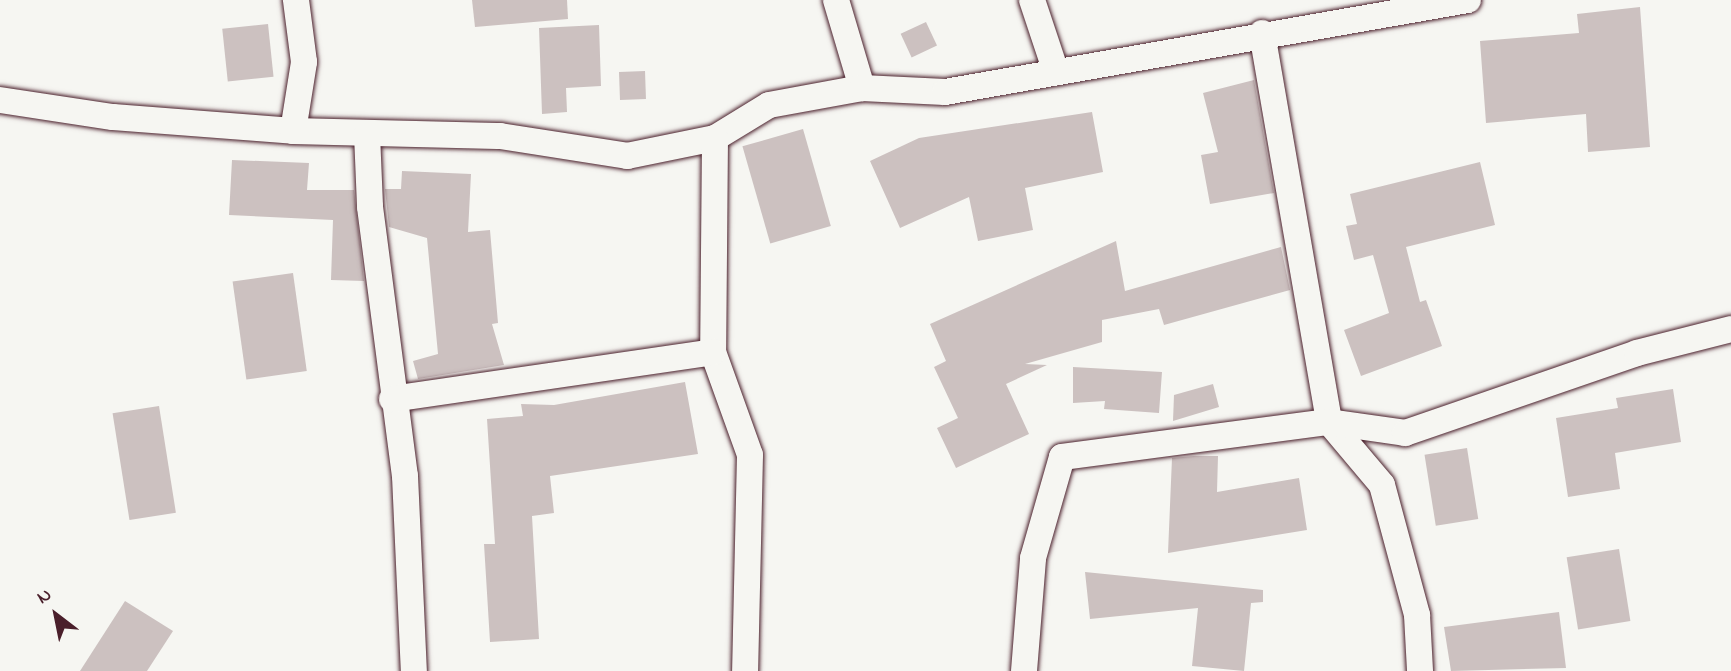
<!DOCTYPE html>
<html>
<head>
<meta charset="utf-8">
<style>
	body { margin:0 }
	#map { position:relative; width:1731px; height:671px; overflow:hidden; background:#f6f6f2; font-family:"Indie Flower",sans-serif }
	div>[style] { position:absolute }
	.building>* { inset:0; background:#ccc1c0; transform-origin:0 0 }
	.roads { filter:drop-shadow(0 0 2px #4a1f2b) drop-shadow(0 0 2px #4a1f2b) }
	.minor>* { height:26px; margin:-13px; padding:0 13px; transform-origin:13px; border-radius:13px; background:#f6f6f2 }
	span { translate:-50% -50%; white-space:nowrap; text-align:center; line-height:1.15; -webkit-text-stroke:6px #f6f6f2; paint-order:stroke }
	.north { position:absolute; left:21px; top:580px; width:70px; height:70px; -webkit-text-stroke:5px #f6f6f2; paint-order:stroke; rotate:328deg; font-size:19px; font-weight:700; line-height:28px; text-align:center; color:#4a1f2b }
	.north::after { content:''; display:block; margin:auto; width:24px; height:32px; background:#4a1f2b; clip-path:polygon(50% 0,100% 100%,50% 72%,0 100%) }
</style>
</head>
<body>
<div id="map">
	<div class="building">
		<i style="clip-path:polygon(472px 0,567px 0,568px 19px,475px 27px)"></i>
		<i style="clip-path:polygon(1640px 7px,1650px 147px,1588px 152px,1586px 114px,1486px 123px,1480px 41px,1579px 33px,1577px 14px)"></i>
		<i style="left:926px;top:22px;width:26px;height:28px;rotate:65deg"></i>
		<i style="left:268px;top:24px;width:53px;height:46px;rotate:84deg"></i>
		<i style="clip-path:polygon(599px 25px,601px 86px,566px 88px,567px 112px,542px 114px,539px 28px)"></i>
		<i style="left:645px;top:71px;width:28px;height:26px;rotate:88deg"></i>
		<i style="clip-path:polygon(1254px 80px,1274px 193px,1210px 204px,1201px 155px,1218px 152px,1203px 93px)"></i>
		<i style="clip-path:polygon(1092px 112px,1103px 172px,1025px 188px,1033px 230px,978px 241px,969px 197px,900px 228px,870px 161px,919px 138px)"></i>
		<i style="left:803px;top:129px;width:101px;height:63px;rotate:74deg"></i>
		<i style="clip-path:polygon(232px 160px,309px 163px,307px 190px,354px 190px,364px 281px,331px 280px,333px 220px,229px 215px)"></i>
		<i style="clip-path:polygon(1480px 162px,1495px 225px,1406px 247px,1420px 302px,1426px 300px,1442px 346px,1361px 376px,1344px 330px,1389px 313px,1373px 255px,1354px 260px,1346px 226px,1357px 224px,1350px 194px)"></i>
		<i style="clip-path:polygon(402px 171px,471px 174px,468px 232px,490px 230px,498px 323px,492px 324px,504px 365px,418px 379px,413px 361px,438px 354px,427px 238px,389px 227px,385px 189px,401px 189px)"></i>
		<i style="clip-path:polygon(1116px 241px,1125px 291px,1281px 247px,1290px 290px,1164px 325px,1159px 309px,1102px 320px,1102px 342px,1025px 364px,1047px 365px,1006px 384px,1029px 434px,956px 468px,937px 428px,958px 418px,934px 367px,946px 361px,930px 324px)"></i>
		<i style="left:293px;top:273px;width:99px;height:61px;rotate:82deg"></i>
		<i style="clip-path:polygon(1073px 367px,1162px 372px,1159px 413px,1104px 409px,1105px 401px,1073px 403px)"></i>
		<i style="clip-path:polygon(685px 382px,698px 454px,550px 476px,554px 513px,532px 516px,539px 639px,490px 642px,484px 544px,495px 544px,487px 419px,523px 416px,521px 404px,554px 405px)"></i>
		<i style="clip-path:polygon(1213px 384px,1219px 407px,1173px 421px,1174px 395px)"></i>
		<i style="clip-path:polygon(1673px 389px,1681px 442px,1615px 453px,1620px 489px,1568px 497px,1556px 418px,1618px 408px,1616px 398px)"></i>
		<i style="left:159px;top:406px;width:108px;height:47px;rotate:81deg"></i>
		<i style="left:1467px;top:448px;width:72px;height:43px;rotate:81deg"></i>
		<i style="clip-path:polygon(1194px 456px,1218px 456px,1217px 492px,1299px 478px,1307px 530px,1168px 553px,1172px 458px)"></i>
		<i style="left:1619px;top:549px;width:73px;height:53px;rotate:81deg"></i>
		<i style="clip-path:polygon(1085px 572px,1263px 590px,1263px 602px,1251px 603px,1244px 671px,1192px 666px,1198px 608px,1090px 619px)"></i>
		<i style="clip-path:polygon(125px 601px,173px 631px,147px 671px,80px 671px)"></i>
		<i style="clip-path:polygon(1559px 612px,1566px 668px,1451px 671px,1444px 627px)"></i>
	</div>
	<div class="roads">
		<div class="minor">
			<i style="left:836px;top:0;width:92px;rotate:73.5deg"></i>
			<i style="left:1032px;top:0;width:76px;rotate:71.6deg"></i>
			<i style="left:1262px;top:33px;width:395px;rotate:80.2deg"></i>
			<i style="left:1329px;top:422px;width:82px;rotate:49.9deg"></i>
			<i style="left:1382px;top:485px;width:135px;rotate:74.9deg"></i>
			<i style="left:1417px;top:615px;width:56px;rotate:86.9deg"></i>
			<i style="left:0;top:100px;width:114px;rotate:8.6deg"></i>
			<i style="left:113px;top:117px;width:181px;rotate:4.4deg"></i>
			<i style="left:293px;top:131px;width:207px;rotate:1.4deg"></i>
			<i style="left:500px;top:136px;width:129px;rotate:8.9deg"></i>
			<i style="left:627px;top:156px;width:90px;rotate:-11.6deg"></i>
			<i style="left:715px;top:138px;width:63px;rotate:-31.4deg"></i>
			<i style="left:769px;top:105px;width:95px;rotate:-10.4deg"></i>
			<i style="left:862px;top:88px;width:83px;rotate:2.8deg"></i>
			<i style="left:945px;top:92px;width:531px;rotate:-9.98deg"></i>
			<i style="left:293px;top:131px;width:70px;rotate:-80.9deg"></i>
			<i style="left:304px;top:62px;width:63px;rotate:-97.4deg"></i>
			<i style="left:367px;top:134px;width:73px;rotate:87.6deg"></i>
			<i style="left:370px;top:207px;width:271px;rotate:82.6deg"></i>
			<i style="left:405px;top:476px;width:195px;rotate:87.4deg"></i>
			<i style="left:715px;top:138px;width:214px;rotate:90.5deg"></i>
			<i style="left:713px;top:352px;width:109px;rotate:70.2deg"></i>
			<i style="left:750px;top:455px;width:216px;rotate:91.3deg"></i>
			<i style="left:392px;top:399px;width:324px;rotate:-8.3deg"></i>
			<i style="left:1024px;top:671px;width:113px;rotate:-85.4deg"></i>
			<i style="left:1033px;top:558px;width:105px;rotate:-74deg"></i>
			<i style="left:1062px;top:457px;width:269px;rotate:-7.5deg"></i>
			<i style="left:1329px;top:422px;width:77px;rotate:8.2deg"></i>
			<i style="left:1405px;top:433px;width:245px;rotate:-19deg"></i>
			<i style="left:1637px;top:353px;width:97px;rotate:-14.3deg"></i>
		</div>
	</div>
	<div class="north">N</div>
</div>
</body>
</html>
